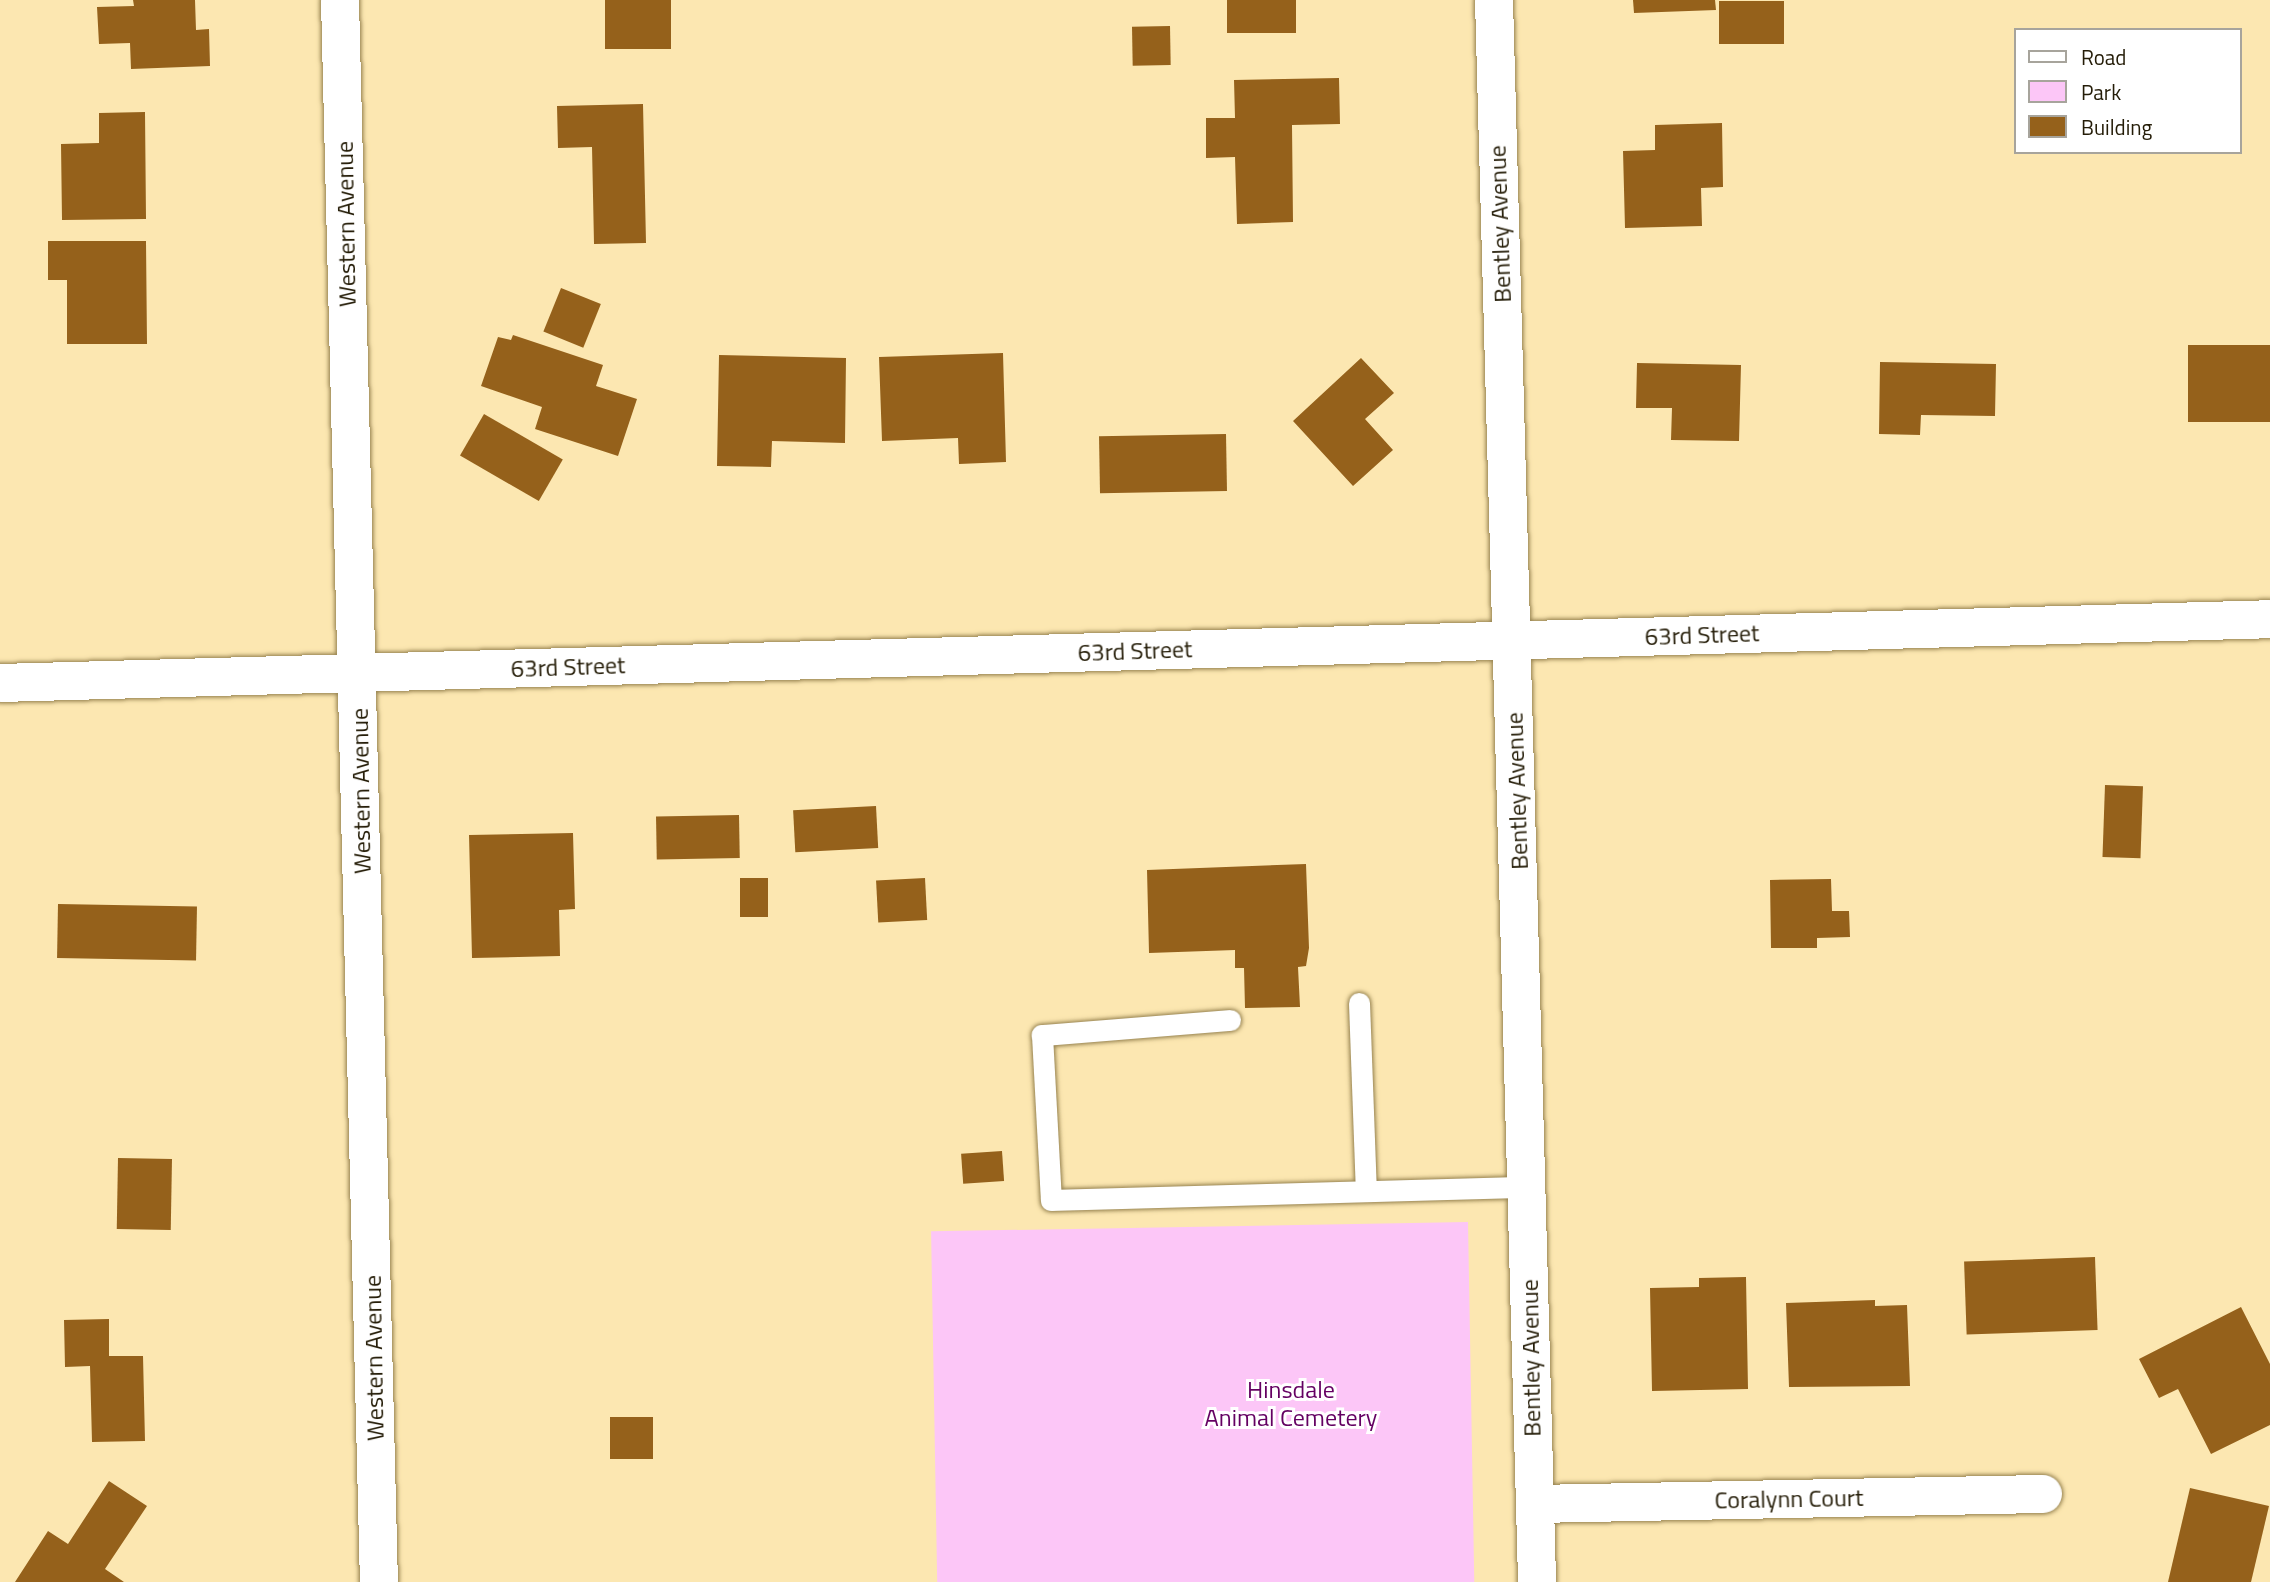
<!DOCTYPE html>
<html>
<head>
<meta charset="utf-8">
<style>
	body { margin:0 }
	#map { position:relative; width:2270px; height:1582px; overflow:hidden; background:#fce7b1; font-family:"Titillium Web",sans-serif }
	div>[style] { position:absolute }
	.green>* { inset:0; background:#fcc6f7; transform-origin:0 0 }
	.building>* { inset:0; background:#95611b; transform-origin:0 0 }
	.roads { filter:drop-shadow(0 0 2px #978350) drop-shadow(0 0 2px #978350) }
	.lane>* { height:21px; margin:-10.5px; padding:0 10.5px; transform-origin:10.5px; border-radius:10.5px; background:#fff }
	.street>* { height:38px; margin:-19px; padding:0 19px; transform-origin:19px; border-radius:19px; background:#fff }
	.secondary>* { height:38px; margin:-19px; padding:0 19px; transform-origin:19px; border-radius:19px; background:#fff }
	span { translate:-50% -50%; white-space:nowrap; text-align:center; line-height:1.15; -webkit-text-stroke:6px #fff; paint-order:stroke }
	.street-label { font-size:24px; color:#241c07 }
	.park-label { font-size:24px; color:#640062 }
	.legend { position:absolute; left:2014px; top:28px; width:228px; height:126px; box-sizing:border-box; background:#fff; border:2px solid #a7a49c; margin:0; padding:9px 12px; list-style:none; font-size:21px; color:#241c07 }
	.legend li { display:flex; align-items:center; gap:14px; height:35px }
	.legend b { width:35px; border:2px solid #a7a49c }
</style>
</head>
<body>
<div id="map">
	<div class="green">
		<i style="left:1468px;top:1222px;width:360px;height:537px;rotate:89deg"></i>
	</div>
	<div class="building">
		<i style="clip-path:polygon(133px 0,195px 0,196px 30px,209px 29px,210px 66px,131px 69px,130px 43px,99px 44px,97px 7px,134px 6px)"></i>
		<i style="left:605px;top:0;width:66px;height:49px"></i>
		<i style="left:1227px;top:0;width:69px;height:33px"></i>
		<i style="clip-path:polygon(1633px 0,1715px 0,1716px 10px,1634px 13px)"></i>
		<i style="left:1784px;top:1px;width:43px;height:65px;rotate:90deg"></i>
		<i style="left:1170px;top:26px;width:39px;height:38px;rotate:89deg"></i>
		<i style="clip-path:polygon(1339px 78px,1340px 124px,1292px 125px,1293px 222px,1237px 224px,1235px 157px,1206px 158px,1206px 118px,1235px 118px,1234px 80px)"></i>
		<i style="clip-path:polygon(643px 104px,646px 243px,594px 244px,592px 147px,558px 148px,557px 106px)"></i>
		<i style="clip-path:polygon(145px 112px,146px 219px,62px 220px,61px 144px,99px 143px,99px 113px)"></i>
		<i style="clip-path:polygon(1722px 123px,1723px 187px,1701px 188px,1702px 226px,1625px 228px,1623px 151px,1655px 150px,1655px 125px)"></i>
		<i style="clip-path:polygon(48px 241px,146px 241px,147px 344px,67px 344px,67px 280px,48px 280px)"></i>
		<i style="left:561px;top:288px;width:43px;height:47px;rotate:22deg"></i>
		<i style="clip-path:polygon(513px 335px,603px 365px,596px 386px,637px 399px,618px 456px,535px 429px,542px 407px,481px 386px,498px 337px,511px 340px)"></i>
		<i style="left:2270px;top:345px;width:77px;height:82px;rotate:90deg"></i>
		<i style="clip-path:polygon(1003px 353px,1006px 462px,959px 464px,958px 438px,882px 441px,879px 357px)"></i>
		<i style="clip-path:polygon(719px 355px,846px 358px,845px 443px,772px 441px,771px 467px,717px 466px)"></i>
		<i style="clip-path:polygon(1361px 358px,1394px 393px,1365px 419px,1393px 450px,1353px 486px,1293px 421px)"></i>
		<i style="clip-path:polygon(1880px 362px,1996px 364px,1995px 416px,1921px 415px,1920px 435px,1879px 434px)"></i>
		<i style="clip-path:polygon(1637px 363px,1741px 365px,1739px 441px,1671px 440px,1672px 408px,1636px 408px)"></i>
		<i style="left:484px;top:414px;width:91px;height:48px;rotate:30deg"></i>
		<i style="left:1226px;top:434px;width:57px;height:127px;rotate:89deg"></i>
		<i style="left:2105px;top:785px;width:38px;height:72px;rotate:2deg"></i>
		<i style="left:876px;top:806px;width:42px;height:83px;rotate:87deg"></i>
		<i style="left:739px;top:815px;width:43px;height:83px;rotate:89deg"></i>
		<i style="clip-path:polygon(573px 833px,575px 909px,559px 910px,560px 956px,472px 958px,469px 835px)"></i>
		<i style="clip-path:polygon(1306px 864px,1309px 948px,1306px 966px,1298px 967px,1300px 1007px,1245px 1008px,1244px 968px,1235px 968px,1235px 950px,1149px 953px,1147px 870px)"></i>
		<i style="left:740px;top:878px;width:28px;height:39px"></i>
		<i style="left:925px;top:878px;width:42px;height:49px;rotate:87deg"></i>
		<i style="clip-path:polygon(1831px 879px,1832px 911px,1849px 911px,1850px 937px,1817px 938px,1817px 948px,1771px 948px,1770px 880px)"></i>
		<i style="left:58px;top:904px;width:139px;height:54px;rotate:1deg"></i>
		<i style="left:1002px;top:1151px;width:30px;height:41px;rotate:86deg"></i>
		<i style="left:118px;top:1158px;width:54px;height:71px;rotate:1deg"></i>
		<i style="left:2095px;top:1257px;width:73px;height:131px;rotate:88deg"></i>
		<i style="clip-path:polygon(1746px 1277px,1748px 1389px,1652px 1391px,1650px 1288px,1699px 1287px,1699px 1278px)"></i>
		<i style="clip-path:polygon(1875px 1300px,1875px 1306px,1907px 1305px,1910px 1386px,1789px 1387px,1786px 1303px)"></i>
		<i style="clip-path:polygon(2241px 1307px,2270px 1364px,2270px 1425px,2211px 1454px,2178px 1389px,2159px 1398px,2139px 1359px)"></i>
		<i style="clip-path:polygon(109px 1319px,109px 1356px,143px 1356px,145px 1441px,92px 1442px,90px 1366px,65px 1367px,64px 1320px)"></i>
		<i style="left:610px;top:1417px;width:43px;height:42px"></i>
		<i style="clip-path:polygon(109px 1481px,147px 1506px,105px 1569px,124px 1582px,15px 1582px,48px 1531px,68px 1544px)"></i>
		<i style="clip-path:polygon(2190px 1488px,2269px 1506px,2251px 1582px,2168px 1582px)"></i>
	</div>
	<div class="roads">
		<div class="lane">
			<i style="left:1359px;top:1003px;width:188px;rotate:87.9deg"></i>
			<i style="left:1230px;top:1020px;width:189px;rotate:175.4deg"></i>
			<i style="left:1042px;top:1035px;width:165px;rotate:86.9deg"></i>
			<i style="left:1051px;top:1200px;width:476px;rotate:-1.6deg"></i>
		</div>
		<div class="street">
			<i style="left:340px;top:0;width:1582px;rotate:88.59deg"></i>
			<i style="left:1494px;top:0;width:1583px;rotate:88.44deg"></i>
			<i style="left:1535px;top:1504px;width:508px;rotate:-1.13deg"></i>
		</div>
		<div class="secondary">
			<i style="left:0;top:683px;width:2271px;rotate:-1.61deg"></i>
		</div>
	</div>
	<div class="street-label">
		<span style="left:346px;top:224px;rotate:-91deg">Western Avenue</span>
		<span style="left:1500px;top:224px;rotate:-92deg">Bentley Avenue</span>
		<span style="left:1702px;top:635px;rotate:-2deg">63rd Street</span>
		<span style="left:1135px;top:651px;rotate:-2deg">63rd Street</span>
		<span style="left:568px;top:667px;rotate:-2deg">63rd Street</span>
		<span style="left:361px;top:791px;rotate:-91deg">Western Avenue</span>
		<span style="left:1517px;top:791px;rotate:-92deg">Bentley Avenue</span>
		<span style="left:374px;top:1358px;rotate:-91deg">Western Avenue</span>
		<span style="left:1531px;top:1358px;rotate:-91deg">Bentley Avenue</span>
		<span style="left:1789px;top:1499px;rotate:-1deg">Coralynn Court</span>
	</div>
	<div class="park-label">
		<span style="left:1291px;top:1404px">Hinsdale<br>Animal Cemetery</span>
	</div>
	<ul class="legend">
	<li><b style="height:9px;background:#fff"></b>Road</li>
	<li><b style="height:19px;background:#fcc6f7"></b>Park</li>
	<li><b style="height:19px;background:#95611b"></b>Building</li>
	</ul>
</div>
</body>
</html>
